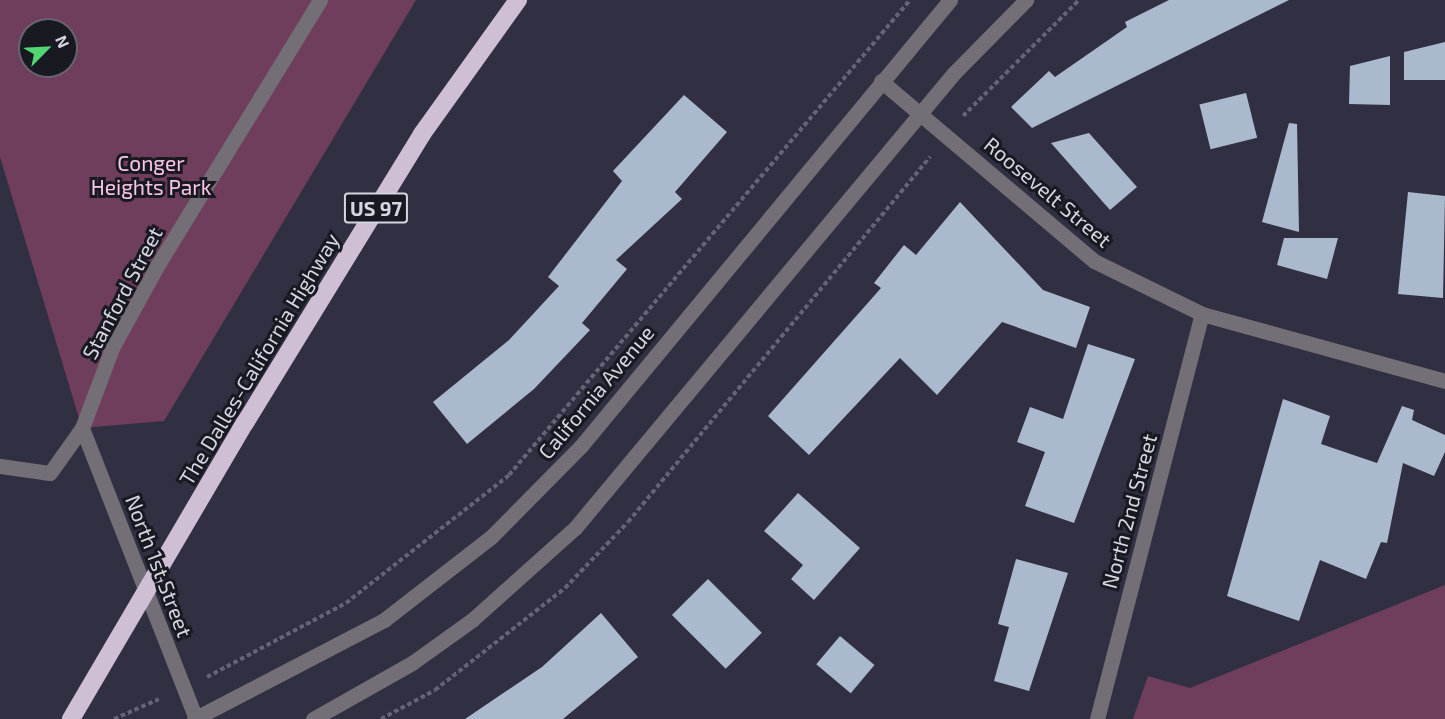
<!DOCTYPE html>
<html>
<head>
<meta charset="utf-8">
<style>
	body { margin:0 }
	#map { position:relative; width:1445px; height:719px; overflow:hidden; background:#313043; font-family:"Exo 2",sans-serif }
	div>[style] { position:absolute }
	.green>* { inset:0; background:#6f3e5c }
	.building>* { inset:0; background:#abb9ce; transform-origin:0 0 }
	.path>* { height:4px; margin-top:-2px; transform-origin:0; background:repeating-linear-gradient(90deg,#656475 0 4.5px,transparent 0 7.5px) }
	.minor>* { height:15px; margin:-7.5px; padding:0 7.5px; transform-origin:7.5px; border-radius:7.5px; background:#746e76 }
	.highway>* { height:18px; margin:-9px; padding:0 9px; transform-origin:9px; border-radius:9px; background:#cebfd5 }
	.highway-bridge>* { height:18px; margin:-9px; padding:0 9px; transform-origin:9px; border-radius:9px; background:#cebfd5 }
	span { translate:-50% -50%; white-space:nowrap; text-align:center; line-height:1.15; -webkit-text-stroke:6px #191922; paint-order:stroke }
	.shield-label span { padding:2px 4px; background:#191922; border:2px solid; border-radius:4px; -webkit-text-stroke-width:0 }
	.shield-label { font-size:20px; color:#d6d6e2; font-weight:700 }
	.park-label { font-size:21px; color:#fbc6e5 }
	.street-label { font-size:21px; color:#d6d6e2 }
	.north { position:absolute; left:18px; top:18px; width:60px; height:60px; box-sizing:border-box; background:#191922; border:2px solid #65656f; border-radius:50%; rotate:66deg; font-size:16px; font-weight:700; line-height:24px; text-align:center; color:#d6d6e2 }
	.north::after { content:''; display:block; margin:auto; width:21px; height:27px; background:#52d673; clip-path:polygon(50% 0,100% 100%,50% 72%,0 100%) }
</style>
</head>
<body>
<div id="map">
	<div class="green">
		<i style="clip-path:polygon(evenodd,0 0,416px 0,164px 421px,82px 428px,0 157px,0 0,30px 30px,66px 30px,66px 66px,30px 66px,30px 30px)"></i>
		<i style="clip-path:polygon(1445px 585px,1445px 719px,1133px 719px,1148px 676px,1190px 688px)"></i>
	</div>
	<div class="building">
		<i style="clip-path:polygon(1169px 0,1289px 0,1032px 128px,1011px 107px,1049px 71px,1055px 77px,1127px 27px,1125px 22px)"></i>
		<i style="clip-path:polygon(1445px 42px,1445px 80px,1404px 80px,1404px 52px)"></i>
		<i style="clip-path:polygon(1390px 56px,1390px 105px,1349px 104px,1350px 66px)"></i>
		<i style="left:1246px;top:93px;width:46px;height:48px;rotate:76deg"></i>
		<i style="clip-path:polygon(684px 95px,727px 132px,675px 192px,682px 199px,616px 260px,627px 269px,582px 323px,590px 330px,534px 389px,467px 444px,433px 402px,509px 340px,559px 286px,548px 277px,622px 181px,613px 171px)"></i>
		<i style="clip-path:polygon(1289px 123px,1297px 124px,1299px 232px,1262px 222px)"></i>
		<i style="clip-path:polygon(1089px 133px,1137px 187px,1110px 210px,1051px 143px)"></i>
		<i style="clip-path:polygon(1408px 192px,1445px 196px,1443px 298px,1398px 294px)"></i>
		<i style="clip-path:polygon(960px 202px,1043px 290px,1090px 307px,1076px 348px,1002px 322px,937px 395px,900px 358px,809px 455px,768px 416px,881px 288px,874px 283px,904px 245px,916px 255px)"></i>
		<i style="clip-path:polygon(1284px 238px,1338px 238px,1327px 279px,1277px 265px)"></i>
		<i style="clip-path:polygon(1088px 344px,1135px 359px,1074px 523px,1025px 506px,1045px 452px,1017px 442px,1030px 407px,1063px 419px)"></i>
		<i style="clip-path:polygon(1283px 399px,1330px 416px,1321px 444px,1377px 463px,1402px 406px,1414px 410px,1412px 420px,1445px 435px,1445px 452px,1434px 476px,1403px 463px,1387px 543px,1381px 542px,1366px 579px,1320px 560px,1299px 621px,1227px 596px)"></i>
		<i style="clip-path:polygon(798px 493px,860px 548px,814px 600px,791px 579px,803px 565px,764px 531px)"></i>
		<i style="clip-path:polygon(1016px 559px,1068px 573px,1029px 691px,994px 681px,1009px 627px,998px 624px)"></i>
		<i style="left:708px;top:579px;width:76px;height:51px;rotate:45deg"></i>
		<i style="clip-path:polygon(601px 613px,638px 657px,563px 719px,465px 719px,542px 667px)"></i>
		<i style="left:840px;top:636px;width:45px;height:37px;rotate:40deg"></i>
	</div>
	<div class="path">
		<i style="left:963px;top:116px;width:164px;rotate:-45deg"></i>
		<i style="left:207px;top:677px;width:157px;rotate:-28deg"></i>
		<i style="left:346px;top:603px;width:207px;rotate:-38.1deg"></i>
		<i style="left:509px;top:475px;width:622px;rotate:-49.83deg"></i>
		<i style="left:114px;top:719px;width:49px;rotate:-24deg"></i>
		<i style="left:381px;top:719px;width:61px;rotate:-28.2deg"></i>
		<i style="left:435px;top:690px;width:165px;rotate:-38.1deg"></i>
		<i style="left:565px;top:588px;width:91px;rotate:-46.3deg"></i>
		<i style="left:628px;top:522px;width:474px;rotate:-50.4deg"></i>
	</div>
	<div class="minor">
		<i style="left:881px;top:81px;width:279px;rotate:40.2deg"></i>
		<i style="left:1094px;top:261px;width:120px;rotate:26.1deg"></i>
		<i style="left:1202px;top:314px;width:252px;rotate:15.4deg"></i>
		<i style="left:82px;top:428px;width:313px;rotate:68.6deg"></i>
		<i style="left:0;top:466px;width:50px;rotate:8deg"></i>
		<i style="left:50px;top:473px;width:55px;rotate:-54.6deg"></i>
		<i style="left:82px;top:428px;width:85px;rotate:-69.4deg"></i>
		<i style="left:112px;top:348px;width:94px;rotate:-61.2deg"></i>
		<i style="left:157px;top:266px;width:312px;rotate:-58.5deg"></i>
		<i style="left:194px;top:719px;width:214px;rotate:-27.5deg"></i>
		<i style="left:384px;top:620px;width:135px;rotate:-37.8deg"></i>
		<i style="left:491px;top:537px;width:128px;rotate:-45.3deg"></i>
		<i style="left:581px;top:446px;width:579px;rotate:-50.4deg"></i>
		<i style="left:313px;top:719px;width:114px;rotate:-29.5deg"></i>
		<i style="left:412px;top:663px;width:74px;rotate:-35.6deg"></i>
		<i style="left:472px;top:620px;width:138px;rotate:-41.8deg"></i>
		<i style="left:575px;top:528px;width:592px;rotate:-50.21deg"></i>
		<i style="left:954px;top:73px;width:103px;rotate:-45.4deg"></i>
		<i style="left:1097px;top:719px;width:418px;rotate:-75.5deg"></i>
	</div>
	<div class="highway">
		<i style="left:245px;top:423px;width:339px;rotate:-58.5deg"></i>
		<i style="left:422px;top:134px;width:165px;rotate:-54.4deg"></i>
	</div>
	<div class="highway-bridge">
		<i style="left:71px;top:719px;width:343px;rotate:-59.6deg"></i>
	</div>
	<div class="shield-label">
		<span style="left:376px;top:208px">US 97</span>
	</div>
	<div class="park-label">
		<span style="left:151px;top:175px">Conger<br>Heights Park</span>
	</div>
	<div class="street-label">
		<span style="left:1048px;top:192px;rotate:40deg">Roosevelt Street</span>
		<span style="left:122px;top:293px;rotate:-62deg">Stanford Street</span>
		<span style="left:259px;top:359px;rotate:-59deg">The Dalles-California Highway</span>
		<span style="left:596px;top:392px;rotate:-50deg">California Avenue</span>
		<span style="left:1129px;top:511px;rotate:-75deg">North 2nd Street</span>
		<span style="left:159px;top:566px;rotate:69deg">North 1st Street</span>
	</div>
	<div class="north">N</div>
</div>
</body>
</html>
